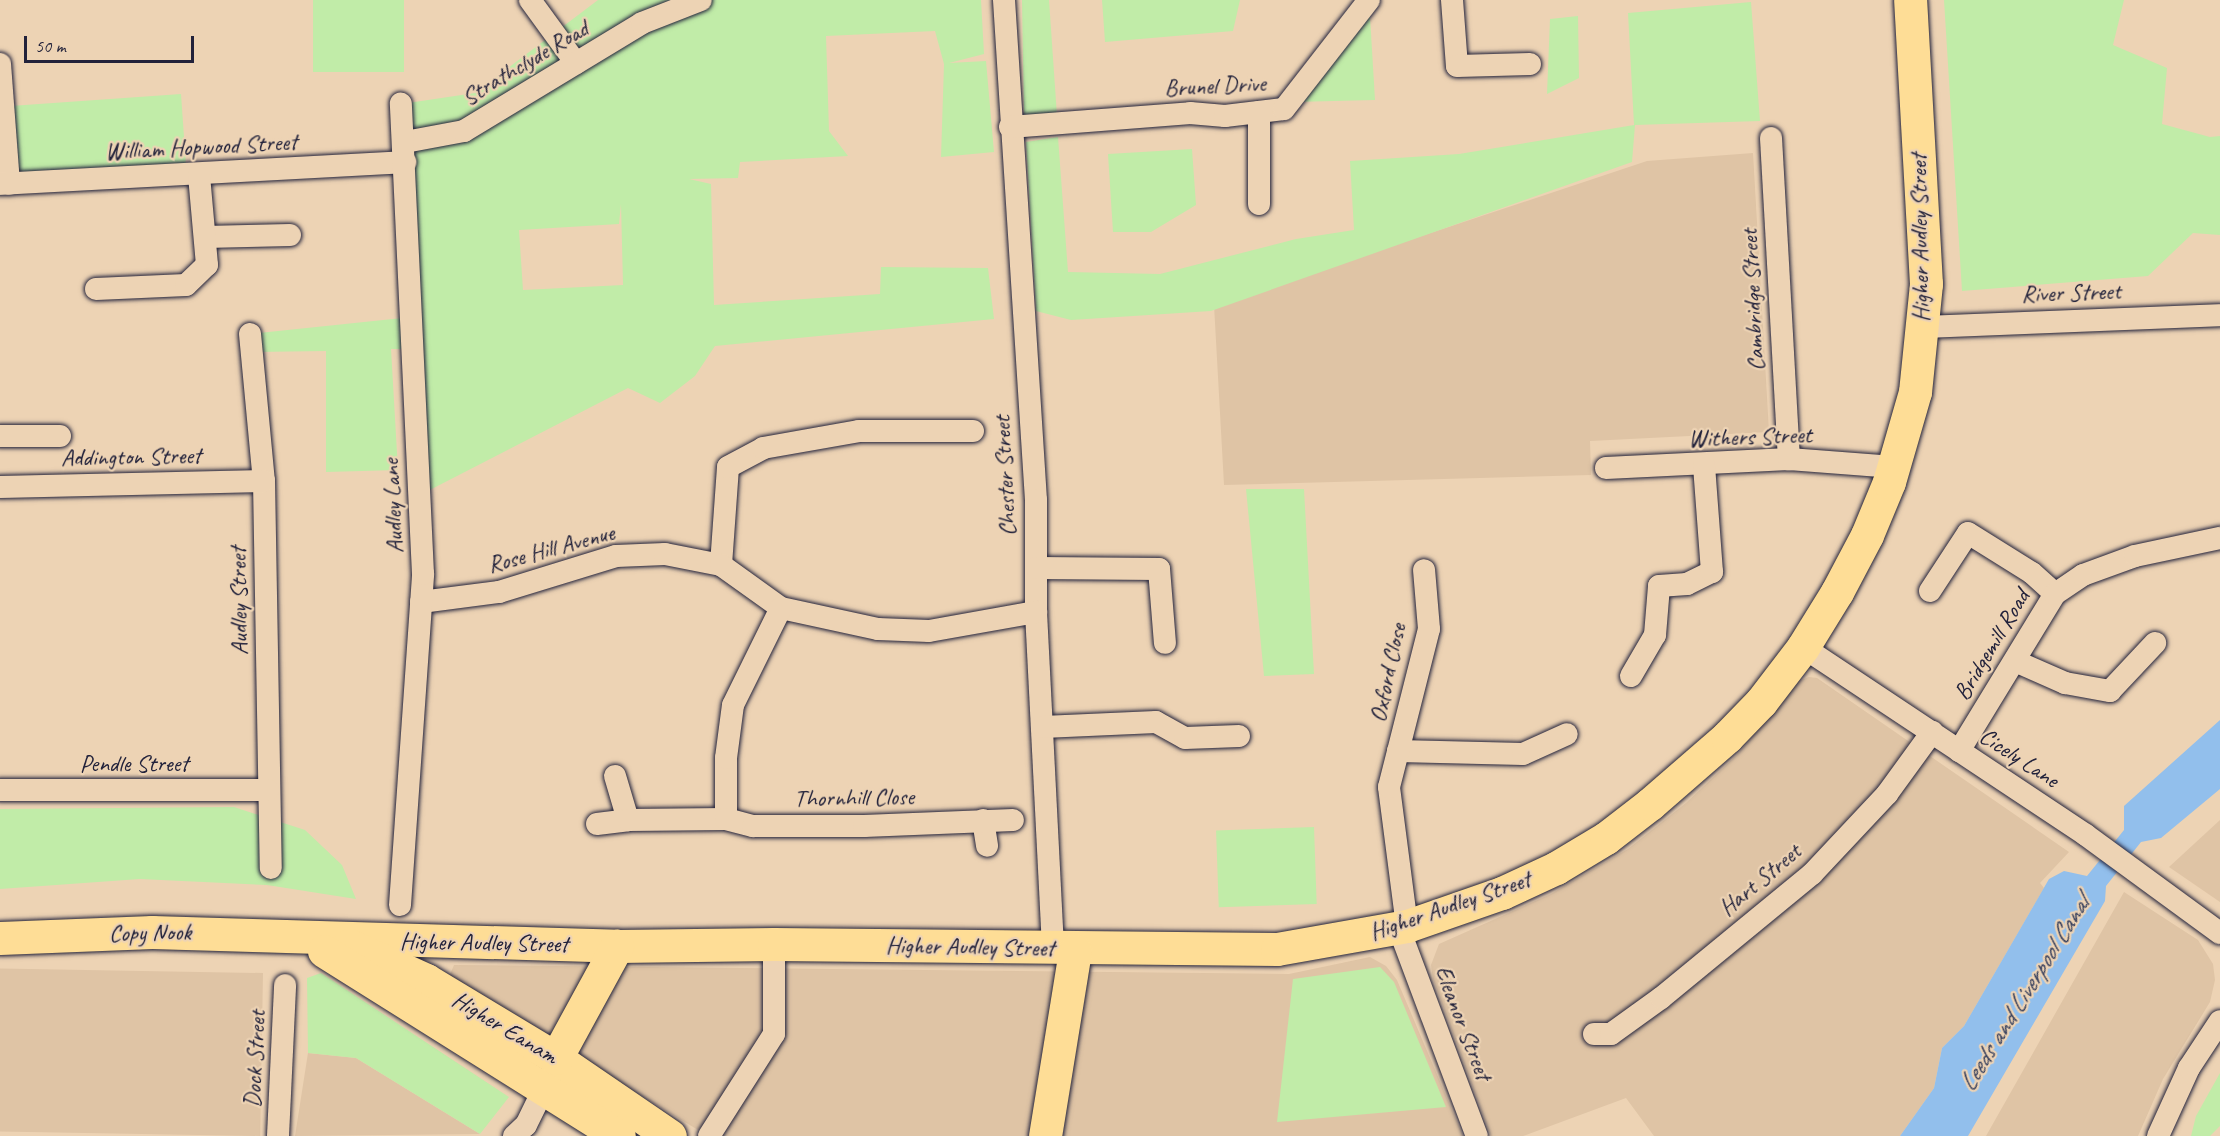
<!DOCTYPE html>
<html>
<head>
<meta charset="utf-8">
<style>
	body { margin:0 }
	#map { position:relative; width:2220px; height:1136px; overflow:hidden; background:#edd3b4; font-family:Caveat,sans-serif }
	div>[style] { position:absolute }
	.built>* { inset:0; background:#dfc4a5; transform-origin:0 0 }
	.green>* { inset:0; background:#c1eca8; transform-origin:0 0 }
	.water>* { inset:0; background:#92bfec }
	.roads { filter:drop-shadow(0 0 2px #22223b) drop-shadow(0 0 2px #22223b) }
	.street>* { height:22px; margin:-11px; padding:0 11px; transform-origin:11px; border-radius:11px; background:#edd3b4 }
	.highway>* { height:33px; margin:-16.5px; padding:0 16.5px; transform-origin:16.5px; border-radius:16.5px; background:#fedd96 }
	span { translate:-50% -50%; white-space:nowrap; text-align:center; line-height:1.15; -webkit-text-stroke:4.5px #edd3b4; paint-order:stroke }
	.street-label { font-size:24px; color:#22223b }
	.water-label { font-size:26px; color:#38415e; font-style:italic }
	.scale { position:absolute; left:24px; top:36px; width:170px; height:27px; box-sizing:border-box; border:3px solid #22223b; border-top:0; padding-left:8px; font-size:18px; line-height:21px; white-space:nowrap; color:#22223b; -webkit-text-stroke:4px #edd3b4; paint-order:stroke }
</style>
</head>
<body>
<div id="map">
	<div class="built">
		<i style="clip-path:polygon(1753px 153px,1769px 432px,1590px 441px,1591px 475px,1224px 485px,1214px 305px,1647px 161px)"></i>
		<i style="clip-path:polygon(1809px 677px,1817px 678px,2069px 852px,2040px 883px,2044px 888px,1964px 1026px,1942px 1048px,1934px 1088px,1900px 1136px,1654px 1136px,1626px 1098px,1523px 1136px,1491px 1136px,1433px 979px,1431px 965px,1439px 944px,1551px 894px,1628px 849px,1686px 803px,1739px 753px,1794px 683px)"></i>
		<i style="clip-path:polygon(2220px 820px,2220px 902px,2169px 867px)"></i>
		<i style="clip-path:polygon(2124px 892px,2198px 940px,2213px 964px,2215px 980px,2210px 1002px,2163px 1079px,2138px 1136px,1986px 1136px)"></i>
		<i style="clip-path:polygon(1370px 957px,1386px 966px,1397px 980px,1463px 1136px,708px 1136px,448px 979px,454px 965px,1289px 974px)"></i>
		<i style="left:263px;top:973px;width:163px;height:263px;rotate:91deg"></i>
		<i style="clip-path:polygon(308px 1053px,356px 1058px,480px 1134px,295px 1136px)"></i>
	</div>
	<div class="green">
		<i style="left:313px;top:0;width:91px;height:72px"></i>
		<i style="clip-path:polygon(evenodd,598px 0,981px 0,984px 54px,949px 63px,986px 61px,994px 152px,941px 157px,944px 64px,935px 31px,826px 36px,829px 131px,848px 156px,740px 162px,738px 178px,689px 179px,711px 184px,714px 305px,880px 294px,881px 267px,988px 268px,994px 319px,715px 346px,695px 376px,660px 403px,628px 388px,420px 495px,414px 349px,391px 349px,398px 470px,326px 472px,326px 351px,252px 352px,250px 334px,412px 317px,401px 104px,475px 93px,598px 0,621px 204px,623px 285px,523px 290px,519px 230px,619px 224px,621px 204px)"></i>
		<i style="clip-path:polygon(1022px 0,1049px 0,1057px 116px,1024px 117px)"></i>
		<i style="clip-path:polygon(1102px 0,1240px 0,1233px 31px,1105px 42px)"></i>
		<i style="clip-path:polygon(1369px 0,1375px 100px,1293px 102px)"></i>
		<i style="clip-path:polygon(1944px 0,2124px 0,2113px 45px,2167px 68px,2162px 124px,2210px 137px,2220px 136px,2220px 235px,2193px 233px,2148px 276px,1962px 291px)"></i>
		<i style="clip-path:polygon(1751px 2px,1760px 121px,1635px 125px,1632px 162px,1211px 311px,1071px 320px,1036px 311px,1026px 142px,1058px 137px,1068px 272px,1160px 274px,1296px 239px,1354px 230px,1350px 161px,1459px 154px,1634px 125px,1628px 13px)"></i>
		<i style="clip-path:polygon(1578px 16px,1579px 78px,1547px 94px,1550px 19px)"></i>
		<i style="left:181px;top:94px;width:81px;height:178px;rotate:86deg"></i>
		<i style="clip-path:polygon(1192px 149px,1196px 205px,1151px 232px,1113px 232px,1108px 154px)"></i>
		<i style="clip-path:polygon(1246px 489px,1304px 489px,1314px 674px,1264px 676px)"></i>
		<i style="clip-path:polygon(234px 807px,305px 830px,342px 865px,356px 899px,267px 885px,140px 879px,0 889px,0 809px)"></i>
		<i style="left:1314px;top:827px;width:77px;height:98px;rotate:88deg"></i>
		<i style="clip-path:polygon(1380px 967px,1394px 982px,1446px 1107px,1277px 1122px,1293px 979px)"></i>
		<i style="clip-path:polygon(321px 973px,509px 1097px,480px 1134px,356px 1058px,308px 1053px,307px 978px)"></i>
		<i style="clip-path:polygon(2220px 1073px,2220px 1126px,2210px 1136px,2191px 1136px,2196px 1116px)"></i>
	</div>
	<div class="water">
		<i style="clip-path:polygon(2220px 720px,2220px 789px,2161px 838px,2141px 842px,2106px 886px,2105px 901px,1968px 1136px,1900px 1136px,1934px 1088px,1942px 1048px,1964px 1026px,2049px 879px,2064px 871px,2087px 876px,2124px 830px,2124px 806px)"></i>
	</div>
	<div class="roads">
		<div class="street">
			<i style="left:530px;top:0;width:78px;rotate:53.9deg"></i>
			<i style="left:1004px;top:0;width:501px;rotate:86.34deg"></i>
			<i style="left:1036px;top:500px;width:112px;rotate:90deg"></i>
			<i style="left:1036px;top:612px;width:337px;rotate:87.1deg"></i>
			<i style="left:1452px;top:0;width:66px;rotate:85.7deg"></i>
			<i style="left:1457px;top:66px;width:73px;rotate:-1.6deg"></i>
			<i style="left:0;top:64px;width:120px;rotate:85.7deg"></i>
			<i style="left:1010px;top:127px;width:181px;rotate:-4.4deg"></i>
			<i style="left:1190px;top:113px;width:35px;rotate:5deg"></i>
			<i style="left:1225px;top:116px;width:59px;rotate:-6.8deg"></i>
			<i style="left:1284px;top:109px;width:138px;rotate:-52.1deg"></i>
			<i style="left:1771px;top:138px;width:322px;rotate:86.8deg"></i>
			<i style="left:405px;top:142px;width:60px;rotate:-10.6deg"></i>
			<i style="left:464px;top:131px;width:208px;rotate:-31.2deg"></i>
			<i style="left:642px;top:23px;width:63px;rotate:-21.3deg"></i>
			<i style="left:0;top:184px;width:406px;rotate:-3.1deg"></i>
			<i style="left:1259px;top:204px;width:92px;rotate:-90deg"></i>
			<i style="left:205px;top:237px;width:85px;rotate:-1.3deg"></i>
			<i style="left:96px;top:289px;width:90px;rotate:-2.5deg"></i>
			<i style="left:186px;top:285px;width:29px;rotate:-44deg"></i>
			<i style="left:207px;top:265px;width:90px;rotate:-95.1deg"></i>
			<i style="left:1923px;top:327px;width:297px;rotate:-2.3deg"></i>
			<i style="left:250px;top:334px;width:148px;rotate:84.6deg"></i>
			<i style="left:264px;top:481px;width:387px;rotate:89deg"></i>
			<i style="left:0;top:436px;width:60px"></i>
			<i style="left:1606px;top:468px;width:183px;rotate:-2.8deg"></i>
			<i style="left:1789px;top:459px;width:105px;rotate:4.4deg"></i>
			<i style="left:0;top:487px;width:264px;rotate:-1.3deg"></i>
			<i style="left:721px;top:565px;width:98px;rotate:-85.9deg"></i>
			<i style="left:728px;top:467px;width:40px;rotate:-28deg"></i>
			<i style="left:763px;top:448px;width:97px;rotate:-10deg"></i>
			<i style="left:859px;top:431px;width:114px"></i>
			<i style="left:1037px;top:568px;width:122px;rotate:0.5deg"></i>
			<i style="left:1159px;top:569px;width:74px;rotate:85.4deg"></i>
			<i style="left:1930px;top:591px;width:69px;rotate:-56.8deg"></i>
			<i style="left:1968px;top:533px;width:75px;rotate:32deg"></i>
			<i style="left:2032px;top:573px;width:31px;rotate:42deg"></i>
			<i style="left:421px;top:602px;width:79px;rotate:-7.3deg"></i>
			<i style="left:499px;top:592px;width:122px;rotate:-17.1deg"></i>
			<i style="left:616px;top:556px;width:49px;rotate:-2.3deg"></i>
			<i style="left:665px;top:554px;width:57px;rotate:11.1deg"></i>
			<i style="left:721px;top:565px;width:74px;rotate:35.6deg"></i>
			<i style="left:781px;top:608px;width:99px;rotate:12.2deg"></i>
			<i style="left:878px;top:629px;width:51px;rotate:2.2deg"></i>
			<i style="left:929px;top:631px;width:109px;rotate:-10.1deg"></i>
			<i style="left:1803px;top:647px;width:340px;rotate:33.6deg"></i>
			<i style="left:2086px;top:835px;width:166px;rotate:36.2deg"></i>
			<i style="left:2015px;top:661px;width:55px;rotate:23.7deg"></i>
			<i style="left:2065px;top:683px;width:46px;rotate:10.1deg"></i>
			<i style="left:2110px;top:691px;width:66px;rotate:-46.8deg"></i>
			<i style="left:1631px;top:676px;width:48px;rotate:-59.7deg"></i>
			<i style="left:1655px;top:635px;width:49px;rotate:-85.3deg"></i>
			<i style="left:1659px;top:586px;width:28px;rotate:-4deg"></i>
			<i style="left:1687px;top:584px;width:28px;rotate:-26deg"></i>
			<i style="left:1712px;top:572px;width:107px;rotate:-94.3deg"></i>
			<i style="left:1043px;top:727px;width:113px;rotate:-2.5deg"></i>
			<i style="left:1156px;top:722px;width:33px;rotate:29deg"></i>
			<i style="left:1185px;top:738px;width:54px;rotate:-2.1deg"></i>
			<i style="left:1398px;top:751px;width:125px;rotate:1.4deg"></i>
			<i style="left:1523px;top:754px;width:48px;rotate:-24.4deg"></i>
			<i style="left:1959px;top:751px;width:184px;rotate:-58.6deg"></i>
			<i style="left:2055px;top:594px;width:34px;rotate:-34deg"></i>
			<i style="left:2083px;top:575px;width:55px;rotate:-20.1deg"></i>
			<i style="left:2135px;top:556px;width:87px;rotate:-12deg"></i>
			<i style="left:615px;top:776px;width:46px;rotate:73.5deg"></i>
			<i style="left:0;top:790px;width:268px"></i>
			<i style="left:726px;top:819px;width:61px;rotate:-90deg"></i>
			<i style="left:726px;top:758px;width:53px;rotate:-82.5deg"></i>
			<i style="left:733px;top:705px;width:108px;rotate:-63.7deg"></i>
			<i style="left:983px;top:820px;width:26px;rotate:81deg"></i>
			<i style="left:597px;top:824px;width:31px;rotate:-7deg"></i>
			<i style="left:628px;top:820px;width:98px;rotate:-0.6deg"></i>
			<i style="left:726px;top:819px;width:28px;rotate:15deg"></i>
			<i style="left:753px;top:826px;width:111px"></i>
			<i style="left:864px;top:826px;width:149px;rotate:-2.3deg"></i>
			<i style="left:400px;top:905px;width:332px;rotate:-86deg"></i>
			<i style="left:423px;top:574px;width:471px;rotate:-92.7deg"></i>
			<i style="left:1407px;top:926px;width:140px;rotate:-97.4deg"></i>
			<i style="left:1389px;top:787px;width:163px;rotate:-75.8deg"></i>
			<i style="left:1429px;top:629px;width:59px;rotate:-94.8deg"></i>
			<i style="left:1399px;top:929px;width:221px;rotate:69.4deg"></i>
			<i style="left:1594px;top:1034px;width:17px"></i>
			<i style="left:1611px;top:1034px;width:62px;rotate:-35.8deg"></i>
			<i style="left:1661px;top:998px;width:195px;rotate:-39.4deg"></i>
			<i style="left:1812px;top:874px;width:110px;rotate:-46.8deg"></i>
			<i style="left:1887px;top:794px;width:77px;rotate:-54deg"></i>
			<i style="left:278px;top:1136px;width:151px;rotate:-87.3deg"></i>
			<i style="left:514px;top:1136px;width:16px;rotate:-43deg"></i>
			<i style="left:526px;top:1125px;width:55px;rotate:-63.9deg"></i>
			<i style="left:709px;top:1136px;width:121px;rotate:-57.5deg"></i>
			<i style="left:774px;top:1034px;width:90px;rotate:-90deg"></i>
			<i style="left:2158px;top:1136px;width:75px;rotate:-65.5deg"></i>
			<i style="left:2189px;top:1068px;width:56px;rotate:-56.6deg"></i>
		</div>
		<div class="highway">
			<i style="left:0;top:938px;width:152px;rotate:-2.3deg"></i>
			<i style="left:152px;top:932px;width:465px;rotate:1.7deg"></i>
			<i style="left:617px;top:946px;width:157px;rotate:-0.7deg"></i>
			<i style="left:774px;top:944px;width:503px;rotate:0.57deg"></i>
			<i style="left:1277px;top:949px;width:132px;rotate:-10deg"></i>
			<i style="left:1407px;top:926px;width:101px;rotate:-19.2deg"></i>
			<i style="left:1502px;top:893px;width:60px;rotate:-24.8deg"></i>
			<i style="left:1556px;top:868px;width:58px;rotate:-31deg"></i>
			<i style="left:1606px;top:838px;width:56px;rotate:-37.7deg"></i>
			<i style="left:1650px;top:804px;width:102px;rotate:-41deg"></i>
			<i style="left:1727px;top:737px;width:49px;rotate:-45.8deg"></i>
			<i style="left:1761px;top:702px;width:69px;rotate:-52.6deg"></i>
			<i style="left:1803px;top:647px;width:65px;rotate:-58.3deg"></i>
			<i style="left:1837px;top:592px;width:64px;rotate:-62.2deg"></i>
			<i style="left:1867px;top:535px;width:57px;rotate:-67.5deg"></i>
			<i style="left:1889px;top:482px;width:94px;rotate:-73.9deg"></i>
			<i style="left:1915px;top:392px;width:109px;rotate:-84.2deg"></i>
			<i style="left:1926px;top:284px;width:284px;rotate:-93.2deg"></i>
			<i style="left:349px;top:945px;width:85px;rotate:24.4deg"></i>
			<i style="left:426px;top:980px;width:152px;rotate:31deg"></i>
			<i style="left:556px;top:1058px;width:138px;rotate:34.4deg"></i>
			<i style="left:324px;top:951px;width:348px;rotate:32.1deg"></i>
			<i style="left:556px;top:1058px;width:128px;rotate:-61.4deg"></i>
			<i style="left:1045px;top:1136px;width:188px;rotate:-80.8deg"></i>
		</div>
	</div>
	<div class="street-label">
		<span style="left:525px;top:63px;rotate:-31deg">Strathclyde Road</span>
		<span style="left:1215px;top:86px;rotate:-3deg">Brunel Drive</span>
		<span style="left:201px;top:147px;rotate:-3deg">William Hopwood Street</span>
		<span style="left:1920px;top:238px;rotate:-91deg">Higher Audley Street</span>
		<span style="left:2071px;top:293px;rotate:-2deg">River Street</span>
		<span style="left:1753px;top:300px;rotate:-93deg">Cambridge Street</span>
		<span style="left:1750px;top:437px;rotate:-2deg">Withers Street</span>
		<span style="left:131px;top:457px;rotate:-1deg">Addington Street</span>
		<span style="left:1005px;top:476px;rotate:-93deg">Chester Street</span>
		<span style="left:393px;top:506px;rotate:-93deg">Audley Lane</span>
		<span style="left:551px;top:549px;rotate:-15deg">Rose Hill Avenue</span>
		<span style="left:239px;top:601px;rotate:-91deg">Audley Street</span>
		<span style="left:1992px;top:645px;rotate:-59deg">Bridgemill Road</span>
		<span style="left:1388px;top:673px;rotate:-78deg">Oxford Close</span>
		<span style="left:2019px;top:758px;rotate:33deg">Cicely Lane</span>
		<span style="left:134px;top:764px">Pendle Street</span>
		<span style="left:854px;top:798px;rotate:-1deg">Thornhill Close</span>
		<span style="left:1760px;top:880px;rotate:-40deg">Hart Street</span>
		<span style="left:1450px;top:906px;rotate:-19deg">Higher Audley Street</span>
		<span style="left:150px;top:933px;rotate:-1deg">Copy Nook</span>
		<span style="left:484px;top:943px;rotate:1deg">Higher Audley Street</span>
		<span style="left:970px;top:947px;rotate:1deg">Higher Audley Street</span>
		<span style="left:1463px;top:1023px;rotate:69deg">Eleanor Street</span>
		<span style="left:505px;top:1028px;rotate:31deg">Higher Eanam</span>
		<span style="left:255px;top:1059px;rotate:-87deg">Dock Street</span>
	</div>
	<div class="water-label">
		<span style="left:2024px;top:994px;rotate:-58deg">Leeds and Liverpool Canal</span>
	</div>
	<div class="scale">50 m</div>
</div>
</body>
</html>
